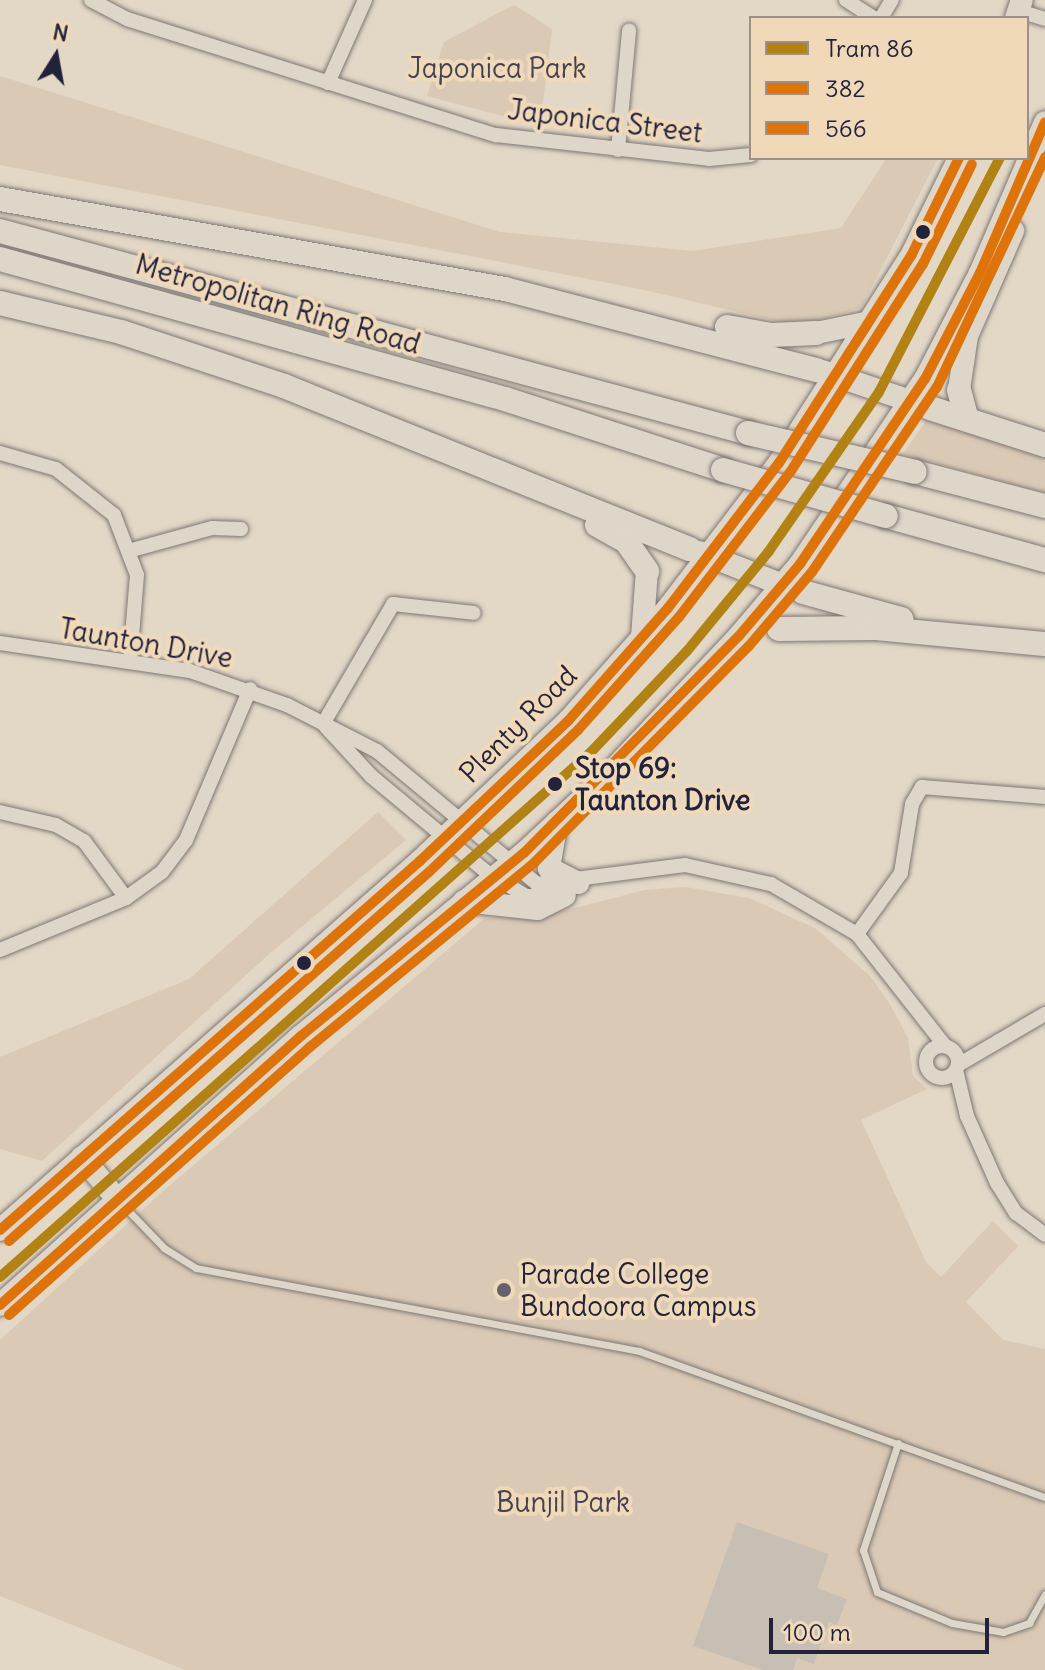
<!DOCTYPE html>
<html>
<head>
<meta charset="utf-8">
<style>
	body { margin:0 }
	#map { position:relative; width:1045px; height:1670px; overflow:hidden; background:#e3d7c6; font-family:Delius,sans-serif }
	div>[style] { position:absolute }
	.built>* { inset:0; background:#dac9b5 }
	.building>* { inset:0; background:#c8bfb4 }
	.roads { filter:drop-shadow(0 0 2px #7d7875) drop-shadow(0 0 2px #7d7875) }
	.service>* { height:7px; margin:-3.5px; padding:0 3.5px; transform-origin:3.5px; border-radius:3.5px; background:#dfd6ca }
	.minor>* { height:14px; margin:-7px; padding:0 7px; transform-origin:7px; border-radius:7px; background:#dfd6ca }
	.minor>.ring { margin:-7px; padding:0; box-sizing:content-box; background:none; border:14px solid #dfd6ca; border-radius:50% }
	.trunk>* { height:22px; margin:-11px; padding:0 11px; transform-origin:11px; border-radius:11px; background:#dfd6ca }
	.motorway>* { height:24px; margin:-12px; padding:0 12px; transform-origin:12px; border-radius:12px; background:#dfd6ca }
	.bridges { filter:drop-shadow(0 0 2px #7d7875) drop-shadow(0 0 2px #7d7875) }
	.motorway-bridge>* { height:24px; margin:-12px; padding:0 12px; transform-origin:12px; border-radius:12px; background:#dfd6ca }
	.bus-1>* { height:10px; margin:-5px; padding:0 5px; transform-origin:5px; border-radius:5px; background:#de7409 }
	.bus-2>* { height:10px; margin:-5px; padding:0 5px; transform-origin:5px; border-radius:5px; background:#de7409 }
	.tram-1>* { height:10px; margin:-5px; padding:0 5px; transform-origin:5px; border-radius:5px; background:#b28215 }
	.dots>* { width:22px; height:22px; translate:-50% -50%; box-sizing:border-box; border:4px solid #f0d9b9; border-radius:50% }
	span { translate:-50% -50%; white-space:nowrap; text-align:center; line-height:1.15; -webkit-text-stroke:8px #f0d9b9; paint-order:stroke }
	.park-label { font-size:28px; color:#454151 }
	.street-label { font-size:28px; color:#22223b }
	.stop-label { font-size:28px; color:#22223b; font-weight:700 }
	.left { translate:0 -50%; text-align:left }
	.poi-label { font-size:28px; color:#22223b }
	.legend { position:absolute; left:749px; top:16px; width:280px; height:144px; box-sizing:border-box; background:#f0d9b9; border:2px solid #9e9087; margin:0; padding:10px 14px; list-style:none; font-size:24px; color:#22223b }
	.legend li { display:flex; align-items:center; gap:16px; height:40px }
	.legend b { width:40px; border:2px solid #9e9087 }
	.north { position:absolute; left:16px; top:16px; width:80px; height:80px; -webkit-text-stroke:6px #f0d9b9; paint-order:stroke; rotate:11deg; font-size:22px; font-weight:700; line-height:32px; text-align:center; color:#22223b }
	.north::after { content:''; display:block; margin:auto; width:28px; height:36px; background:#22223b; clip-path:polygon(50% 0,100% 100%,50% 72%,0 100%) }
	.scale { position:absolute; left:769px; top:1618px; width:220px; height:36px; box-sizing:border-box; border:4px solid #22223b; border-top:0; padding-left:10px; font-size:24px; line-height:28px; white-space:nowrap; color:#22223b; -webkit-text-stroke:6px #f0d9b9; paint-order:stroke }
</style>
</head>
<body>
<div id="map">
	<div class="built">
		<i style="clip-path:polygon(514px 5px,552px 29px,540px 126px,427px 96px,444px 42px)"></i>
		<i style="clip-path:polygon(0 76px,500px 232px,693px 251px,841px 228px,887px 158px,938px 158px,861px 308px,797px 326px,645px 290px,0 165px)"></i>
		<i style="clip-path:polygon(929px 417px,1045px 455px,1045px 493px,903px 454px)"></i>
		<i style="clip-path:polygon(378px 812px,406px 840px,268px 955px,42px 1161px,0 1149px,0 1057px,189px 979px)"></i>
		<i style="clip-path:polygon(685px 887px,749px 898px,815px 928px,870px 976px,890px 1004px,908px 1038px,913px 1076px,927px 1089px,861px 1120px,926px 1262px,941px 1277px,993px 1221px,1018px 1246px,966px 1302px,1003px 1340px,1045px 1349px,1045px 1670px,185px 1670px,0 1596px,0 1340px,162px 1192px,485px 918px,539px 917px,645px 890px)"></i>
	</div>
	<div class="building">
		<i style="clip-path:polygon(737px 1522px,829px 1554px,817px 1588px,847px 1599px,837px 1625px,829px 1622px,814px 1664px,797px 1658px,793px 1670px,763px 1670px,693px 1646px)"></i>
	</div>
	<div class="roads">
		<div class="service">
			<i style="left:119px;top:1201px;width:65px;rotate:46.2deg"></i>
			<i style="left:164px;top:1248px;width:38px;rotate:32deg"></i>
			<i style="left:196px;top:1268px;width:451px;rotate:10.6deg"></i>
			<i style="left:639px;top:1351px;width:431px;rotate:19.8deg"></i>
			<i style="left:898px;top:1443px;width:113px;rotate:108.1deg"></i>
			<i style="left:863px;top:1550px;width:44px;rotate:71.6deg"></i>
			<i style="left:877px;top:1592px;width:81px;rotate:22.5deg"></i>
			<i style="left:952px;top:1623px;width:52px;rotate:10deg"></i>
			<i style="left:1003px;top:1632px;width:28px;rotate:-19deg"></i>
			<i style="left:1029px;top:1623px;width:33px;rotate:-61deg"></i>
		</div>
		<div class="minor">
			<i style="left:91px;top:0;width:41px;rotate:27.8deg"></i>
			<i style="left:127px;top:19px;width:387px;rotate:17.5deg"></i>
			<i style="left:496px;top:135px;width:214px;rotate:6.4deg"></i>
			<i style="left:709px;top:159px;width:42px;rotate:-5.4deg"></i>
			<i style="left:846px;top:0;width:33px;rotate:33deg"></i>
			<i style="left:1019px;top:11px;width:27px;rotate:17deg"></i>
			<i style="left:881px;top:18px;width:21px;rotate:-59deg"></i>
			<i style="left:328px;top:83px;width:91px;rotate:-66deg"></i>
			<i style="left:618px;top:150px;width:120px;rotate:-84.7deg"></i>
			<i style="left:0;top:453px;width:58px;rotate:15.9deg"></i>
			<i style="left:56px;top:469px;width:74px;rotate:38.4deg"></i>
			<i style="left:114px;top:515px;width:64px;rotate:69deg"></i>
			<i style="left:137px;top:575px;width:86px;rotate:94.7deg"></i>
			<i style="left:132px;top:550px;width:83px;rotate:-15.4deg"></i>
			<i style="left:212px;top:528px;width:29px;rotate:2deg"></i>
			<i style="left:0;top:643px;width:192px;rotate:8.4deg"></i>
			<i style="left:190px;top:671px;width:103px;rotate:19.3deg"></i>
			<i style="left:287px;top:705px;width:101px;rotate:27.1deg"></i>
			<i style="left:377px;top:751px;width:208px;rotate:39.7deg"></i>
			<i style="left:537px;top:884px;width:149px;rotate:-7.3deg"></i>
			<i style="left:685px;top:865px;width:88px;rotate:12.5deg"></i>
			<i style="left:771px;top:884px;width:99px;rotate:30.2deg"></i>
			<i style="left:857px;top:934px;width:142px;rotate:51.8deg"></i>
			<i style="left:323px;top:724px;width:139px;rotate:-59.7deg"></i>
			<i style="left:393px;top:604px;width:81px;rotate:6.3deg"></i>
			<i style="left:326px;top:727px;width:67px;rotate:47.4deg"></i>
			<i style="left:371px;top:776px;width:148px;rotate:39.8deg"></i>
			<i style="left:485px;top:871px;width:48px;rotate:31.4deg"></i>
			<i style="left:526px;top:896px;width:28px"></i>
			<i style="left:0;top:812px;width:57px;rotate:13.1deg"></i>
			<i style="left:56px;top:825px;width:32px;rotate:30deg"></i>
			<i style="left:84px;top:841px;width:71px;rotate:53.6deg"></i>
			<i style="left:857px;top:934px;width:75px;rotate:-54.2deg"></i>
			<i style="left:901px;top:873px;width:70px;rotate:-80.9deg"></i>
			<i style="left:912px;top:804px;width:20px;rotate:-60deg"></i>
			<i style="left:922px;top:787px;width:123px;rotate:4.6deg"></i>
			<i style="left:0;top:950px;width:136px;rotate:-22.4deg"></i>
			<i style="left:126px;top:898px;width:44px;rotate:-35.8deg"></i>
			<i style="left:162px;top:872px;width:40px;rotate:-53deg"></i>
			<i style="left:186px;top:840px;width:164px;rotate:-67deg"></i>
			<i class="ring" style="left:926px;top:1046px;width:18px;height:18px"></i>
			<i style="left:958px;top:1065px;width:101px;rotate:-30.4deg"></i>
			<i style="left:956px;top:1070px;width:47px;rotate:76.6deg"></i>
			<i style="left:967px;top:1116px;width:73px;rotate:65.9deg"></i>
			<i style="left:997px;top:1183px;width:36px;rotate:58deg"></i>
			<i style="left:1016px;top:1213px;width:36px;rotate:37deg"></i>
		</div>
		<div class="trunk">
			<i style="left:1016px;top:18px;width:19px;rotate:-72deg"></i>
			<i style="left:816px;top:333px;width:55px;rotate:-11.5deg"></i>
			<i style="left:822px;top:371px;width:106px;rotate:18.8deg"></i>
			<i style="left:959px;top:390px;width:55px;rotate:-81.6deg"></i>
			<i style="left:967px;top:336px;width:115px;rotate:-66.3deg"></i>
			<i style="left:699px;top:552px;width:101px;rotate:21.5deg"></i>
			<i style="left:642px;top:637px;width:66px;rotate:-85.7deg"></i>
			<i style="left:557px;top:822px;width:47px;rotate:99.9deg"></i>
			<i style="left:549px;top:868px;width:33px;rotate:27deg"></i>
			<i style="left:464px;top:901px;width:74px;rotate:6.2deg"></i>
			<i style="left:538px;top:909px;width:30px;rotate:-27deg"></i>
			<i style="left:82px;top:1157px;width:55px;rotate:50.2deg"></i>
			<i style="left:0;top:1230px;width:559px;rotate:-41.3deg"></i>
			<i style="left:420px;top:861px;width:204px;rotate:-43.4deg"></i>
			<i style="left:568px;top:721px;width:151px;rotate:-48.5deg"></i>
			<i style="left:668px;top:608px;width:183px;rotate:-52.6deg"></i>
			<i style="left:779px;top:463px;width:246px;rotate:-57.5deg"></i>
			<i style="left:911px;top:256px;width:109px;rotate:-63.9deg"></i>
			<i style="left:0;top:1305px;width:404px;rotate:-41.8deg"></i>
			<i style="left:301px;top:1036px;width:288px;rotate:-39.4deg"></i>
			<i style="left:524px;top:853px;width:119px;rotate:-43deg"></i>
			<i style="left:611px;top:772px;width:187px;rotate:-46.7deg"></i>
			<i style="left:739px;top:636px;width:94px;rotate:-49.7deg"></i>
			<i style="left:800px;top:564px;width:223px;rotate:-56deg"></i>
			<i style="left:925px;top:379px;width:119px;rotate:-62.6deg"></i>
			<i style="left:980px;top:273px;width:164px;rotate:-66.7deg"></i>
		</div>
		<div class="motorway">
			<i style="left:0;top:199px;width:513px;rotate:10.11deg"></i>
			<i style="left:505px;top:289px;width:322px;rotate:14.6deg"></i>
			<i style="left:0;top:231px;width:775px;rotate:15.11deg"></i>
			<i style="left:0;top:259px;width:524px;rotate:15.49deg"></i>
			<i style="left:505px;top:399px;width:229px;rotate:18deg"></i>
			<i style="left:0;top:303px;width:124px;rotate:13.5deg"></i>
			<i style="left:121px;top:332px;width:172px;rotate:18.3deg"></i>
			<i style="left:284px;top:386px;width:437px;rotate:21.9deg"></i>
			<i style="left:727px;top:327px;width:45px;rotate:10.3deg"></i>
			<i style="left:771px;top:335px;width:45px;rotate:-2.5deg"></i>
			<i style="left:959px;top:390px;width:30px;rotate:75deg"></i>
			<i style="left:930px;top:408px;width:121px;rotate:17.8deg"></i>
			<i style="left:915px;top:472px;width:134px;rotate:14.7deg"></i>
			<i style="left:886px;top:516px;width:165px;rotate:15.5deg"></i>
			<i style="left:597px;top:525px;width:33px;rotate:29deg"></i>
			<i style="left:626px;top:541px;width:37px;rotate:55deg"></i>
			<i style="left:803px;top:592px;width:102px;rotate:15.4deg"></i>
			<i style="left:779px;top:629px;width:96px;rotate:-0.6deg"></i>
			<i style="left:875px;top:628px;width:171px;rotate:5.4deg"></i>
		</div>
	</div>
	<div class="bridges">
		<div class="motorway-bridge">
			<i style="left:748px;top:433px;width:171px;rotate:13.1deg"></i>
			<i style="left:723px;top:470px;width:169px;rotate:15.8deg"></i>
		</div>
	</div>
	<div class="bus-1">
		<i style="left:0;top:1230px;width:559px;rotate:-41.3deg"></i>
		<i style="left:420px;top:861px;width:204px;rotate:-43.4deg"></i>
		<i style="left:568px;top:721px;width:151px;rotate:-48.5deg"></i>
		<i style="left:668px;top:608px;width:183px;rotate:-52.6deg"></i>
		<i style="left:779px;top:463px;width:246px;rotate:-57.5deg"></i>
		<i style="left:911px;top:256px;width:109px;rotate:-63.9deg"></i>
		<i style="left:0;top:1305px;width:404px;rotate:-41.8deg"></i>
		<i style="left:301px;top:1036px;width:288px;rotate:-39.4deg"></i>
		<i style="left:524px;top:853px;width:305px;rotate:-45.3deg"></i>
		<i style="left:739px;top:636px;width:94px;rotate:-49.7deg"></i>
		<i style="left:800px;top:564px;width:223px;rotate:-56deg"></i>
		<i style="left:925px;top:379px;width:119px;rotate:-62.6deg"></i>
		<i style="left:980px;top:273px;width:164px;rotate:-66.7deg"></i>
	</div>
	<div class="bus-2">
		<i style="left:9px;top:1241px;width:559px;rotate:-41.3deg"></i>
		<i style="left:429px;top:872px;width:206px;rotate:-43.6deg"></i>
		<i style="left:578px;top:730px;width:152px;rotate:-48.2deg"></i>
		<i style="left:679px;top:617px;width:184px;rotate:-52.5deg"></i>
		<i style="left:791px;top:471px;width:246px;rotate:-57.5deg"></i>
		<i style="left:923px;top:264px;width:111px;rotate:-63.9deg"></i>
		<i style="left:9px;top:1315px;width:403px;rotate:-41.7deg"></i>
		<i style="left:310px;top:1047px;width:290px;rotate:-39.4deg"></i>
		<i style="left:534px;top:863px;width:305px;rotate:-45.3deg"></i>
		<i style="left:749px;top:646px;width:97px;rotate:-49.6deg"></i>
		<i style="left:812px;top:572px;width:223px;rotate:-56deg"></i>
		<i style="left:937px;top:387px;width:254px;rotate:-64.8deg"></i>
	</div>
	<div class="tram-1">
		<i style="left:0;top:1277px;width:792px;rotate:-41.62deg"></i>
		<i style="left:592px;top:751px;width:138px;rotate:-46.5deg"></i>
		<i style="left:687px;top:651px;width:129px;rotate:-50.6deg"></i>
		<i style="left:769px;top:551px;width:193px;rotate:-55.3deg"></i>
		<i style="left:879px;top:392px;width:263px;rotate:-62.7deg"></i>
	</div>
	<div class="dots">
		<i style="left:923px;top:232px;background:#22223b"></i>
		<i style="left:555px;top:784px;background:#22223b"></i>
		<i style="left:304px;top:963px;background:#22223b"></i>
		<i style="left:504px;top:1290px;background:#66616c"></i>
	</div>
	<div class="park-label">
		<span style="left:497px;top:68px">Japonica Park</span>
		<span style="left:563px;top:1502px">Bunjil Park</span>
	</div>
	<div class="street-label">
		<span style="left:605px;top:121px;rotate:7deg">Japonica Street</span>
		<span style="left:278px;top:304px;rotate:16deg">Metropolitan Ring Road</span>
		<span style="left:146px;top:643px;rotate:10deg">Taunton Drive</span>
		<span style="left:518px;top:724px;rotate:-45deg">Plenty Road</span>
	</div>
	<div class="stop-label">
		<span class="left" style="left:575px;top:784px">Stop 69:<br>Taunton Drive</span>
	</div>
	<div class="poi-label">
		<span class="left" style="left:520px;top:1290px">Parade College<br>Bundoora Campus</span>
	</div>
	<ul class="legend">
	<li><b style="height:10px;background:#b28215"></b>Tram 86</li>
	<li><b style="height:10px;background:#de7409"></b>382</li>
	<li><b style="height:10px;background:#de7409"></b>566</li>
	</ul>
	<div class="north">N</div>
	<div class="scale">100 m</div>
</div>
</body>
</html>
